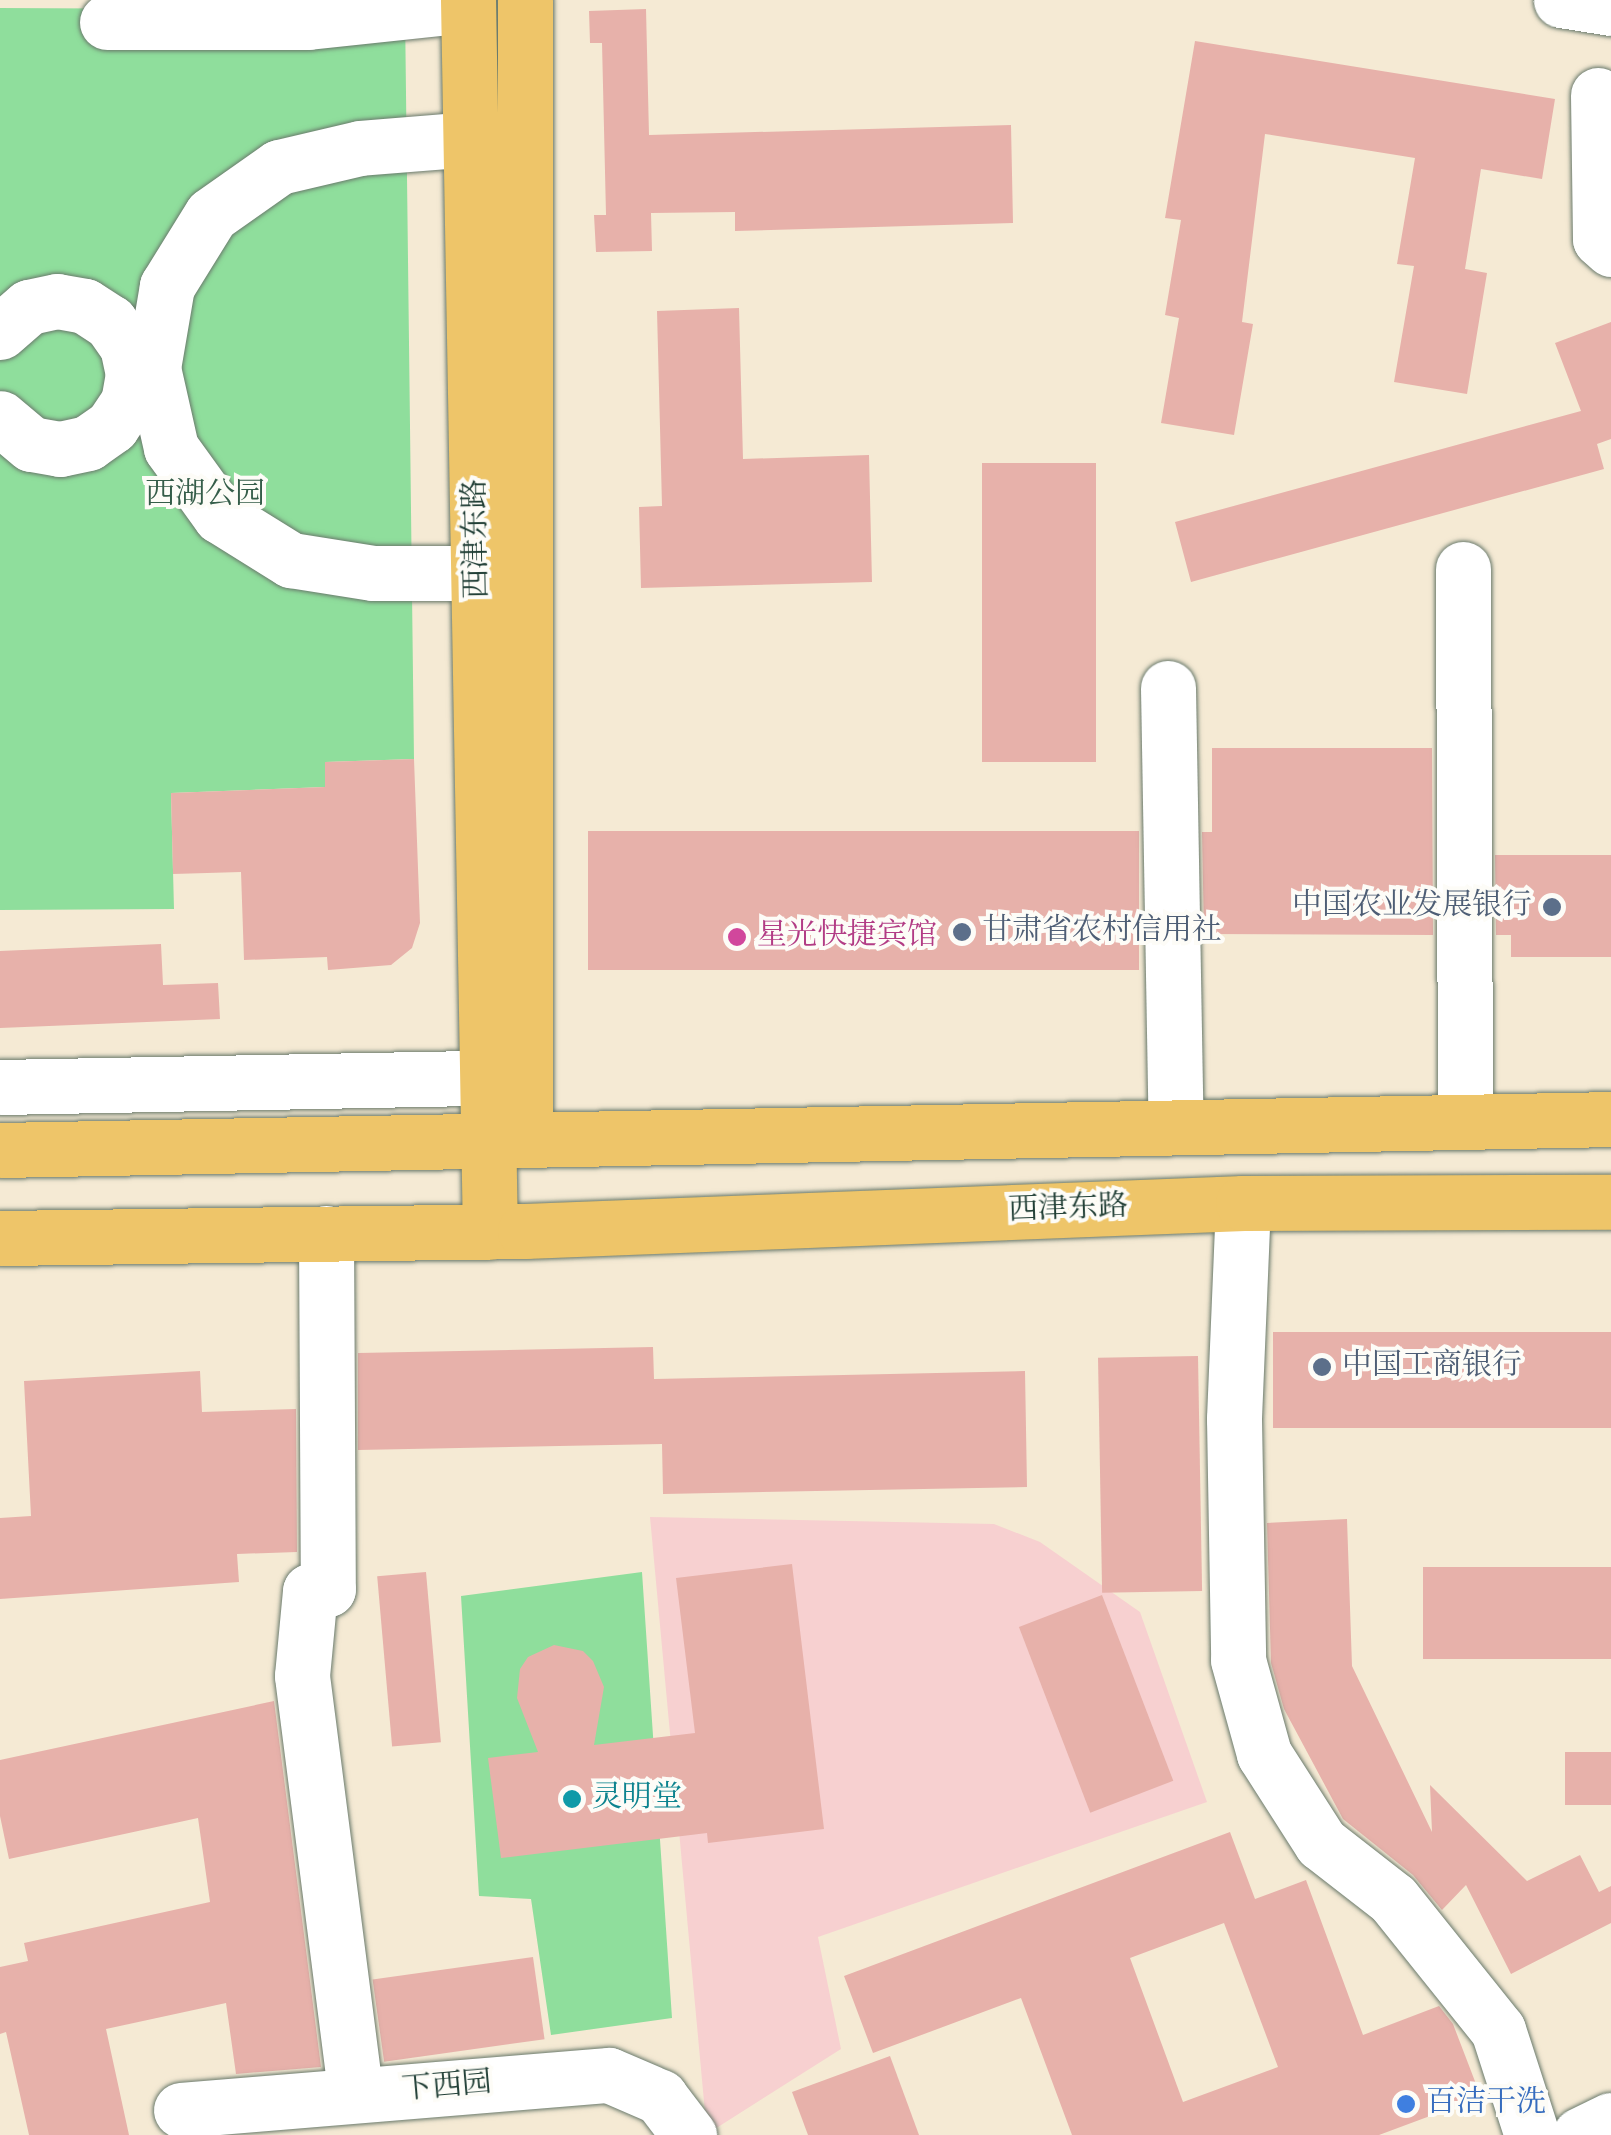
<!DOCTYPE html>
<html>
<head>
<meta charset="utf-8">
<style>
	body { margin:0 }
	#map { position:relative; width:1611px; height:2135px; overflow:hidden; background:#f5ead4; font-family:"Sorts Mill Goudy","Noto Serif SC",serif }
	div>[style] { position:absolute }
	.built>* { inset:0; background:#f7d0d0 }
	.green>* { inset:0; background:#8fde9c }
	.building>* { inset:0; background:#e7b1aa; transform-origin:0 0 }
	.roads { filter:drop-shadow(0 0 2px #6a7a6c) drop-shadow(0 0 2px #6a7a6c) }
	.minor>* { height:55px; margin:-27.5px; padding:0 27.5px; transform-origin:27.5px; border-radius:27.5px; background:#fff }
	.major>* { height:55px; margin:-27.5px; padding:0 27.5px; transform-origin:27.5px; border-radius:27.5px; background:#eec569 }
	.dots>* { width:28px; height:28px; translate:-50% -50%; box-sizing:border-box; border:5px solid #fdfcf7; border-radius:50% }
	span { translate:-50% -50%; white-space:nowrap; text-align:center; line-height:1.15; -webkit-text-stroke:8px #fdfcf7; paint-order:stroke }
	.park-label { font-size:30px; color:#355d49 }
	.street-label { font-size:30px; color:#1f3d34 }
	.service-label { font-size:30px; color:#4e5e75 }
	.right { translate:-100% -50%; text-align:right }
	.left { translate:0 -50%; text-align:left }
	.hotel-label { font-size:30px; color:#b23c85 }
	.culture-label { font-size:30px; color:#0d838f }
	.shop-label { font-size:30px; color:#366cbe }
</style>
</head>
<body>
<div id="map">
	<div class="built">
		<i style="clip-path:polygon(650px 1517px,994px 1524px,1040px 1542px,1140px 1612px,1207px 1802px,818px 1937px,841px 2049px,707px 2134px)"></i>
	</div>
	<div class="green">
		<i style="clip-path:polygon(0 8px,405px 10px,414px 759px,325px 762px,325px 787px,171px 793px,174px 909px,0 910px)"></i>
		<i style="clip-path:polygon(642px 1572px,672px 2018px,551px 2035px,531px 1899px,479px 1896px,461px 1596px)"></i>
	</div>
	<div class="building">
		<i style="clip-path:polygon(646px 9px,649px 135px,1011px 125px,1013px 223px,735px 231px,735px 212px,651px 213px,652px 251px,596px 252px,594px 215px,606px 215px,602px 43px,590px 43px,589px 11px)"></i>
		<i style="clip-path:polygon(1195px 41px,1555px 99px,1542px 179px,1481px 169px,1465px 269px,1487px 273px,1467px 394px,1394px 382px,1414px 266px,1397px 264px,1415px 158px,1265px 134px,1242px 322px,1253px 324px,1234px 435px,1161px 423px,1179px 318px,1165px 315px,1181px 220px,1165px 218px)"></i>
		<i style="clip-path:polygon(739px 308px,743px 459px,869px 455px,872px 582px,641px 588px,639px 507px,662px 506px,657px 311px)"></i>
		<i style="clip-path:polygon(1611px 322px,1611px 439px,1597px 444px,1604px 469px,1191px 582px,1175px 522px,1581px 411px,1555px 343px)"></i>
		<i style="left:982px;top:463px;width:114px;height:299px"></i>
		<i style="clip-path:polygon(1212px 748px,1432px 748px,1433px 935px,1204px 934px,1202px 832px,1212px 832px)"></i>
		<i style="clip-path:polygon(414px 759px,420px 923px,412px 948px,391px 965px,328px 970px,327px 957px,244px 960px,241px 872px,173px 874px,171px 793px,325px 787px,325px 762px)"></i>
		<i style="left:588px;top:831px;width:551px;height:139px"></i>
		<i style="clip-path:polygon(1495px 855px,1611px 855px,1611px 957px,1511px 957px,1511px 935px,1496px 935px)"></i>
		<i style="clip-path:polygon(161px 944px,163px 985px,218px 983px,220px 1019px,0 1028px,0 951px)"></i>
		<i style="left:1611px;top:1332px;width:96px;height:338px;rotate:90deg"></i>
		<i style="clip-path:polygon(653px 1347px,654px 1379px,1025px 1371px,1027px 1487px,663px 1494px,662px 1444px,358px 1450px,358px 1353px)"></i>
		<i style="left:1198px;top:1356px;width:235px;height:100px;rotate:89deg"></i>
		<i style="clip-path:polygon(200px 1371px,202px 1412px,296px 1409px,297px 1552px,237px 1554px,239px 1582px,0 1599px,0 1518px,31px 1516px,24px 1381px)"></i>
		<i style="clip-path:polygon(1347px 1519px,1352px 1666px,1432px 1832px,1430px 1785px,1527px 1881px,1580px 1855px,1599px 1892px,1611px 1886px,1611px 1923px,1511px 1974px,1466px 1885px,1442px 1910px,1413px 1875px,1343px 1819px,1284px 1709px,1271px 1663px,1267px 1523px)"></i>
		<i style="clip-path:polygon(792px 1564px,824px 1829px,708px 1843px,707px 1833px,501px 1858px,488px 1758px,538px 1752px,517px 1698px,520px 1669px,528px 1657px,554px 1645px,583px 1651px,593px 1661px,604px 1687px,594px 1745px,695px 1733px,676px 1578px)"></i>
		<i style="left:1611px;top:1567px;width:92px;height:188px;rotate:90deg"></i>
		<i style="left:426px;top:1572px;width:171px;height:49px;rotate:85deg"></i>
		<i style="left:1102px;top:1595px;width:199px;height:89px;rotate:69deg"></i>
		<i style="clip-path:polygon(274px 1701px,321px 2067px,236px 2074px,226px 2003px,106px 2029px,129px 2135px,29px 2135px,6px 2032px,0 2034px,0 1967px,28px 1961px,24px 1943px,210px 1902px,198px 1818px,9px 1859px,0 1816px,0 1760px)"></i>
		<i style="left:1611px;top:1752px;width:53px;height:46px;rotate:90deg"></i>
		<i style="clip-path:polygon(evenodd,1230px 1832px,1255px 1899px,1306px 1880px,1363px 2035px,1439px 2006px,1453px 2024px,1481px 2097px,1379px 2135px,1072px 2135px,1021px 1998px,873px 2053px,844px 1976px,1230px 1832px,1224px 1923px,1278px 2067px,1183px 2102px,1130px 1958px,1224px 1923px)"></i>
		<i style="left:533px;top:1957px;width:83px;height:162px;rotate:82deg"></i>
		<i style="clip-path:polygon(890px 2056px,919px 2135px,808px 2135px,792px 2092px)"></i>
	</div>
	<div class="roads">
		<div class="minor">
			<i style="left:1561px;top:0;width:51px;rotate:9.1deg"></i>
			<i style="left:107px;top:22px;width:201px"></i>
			<i style="left:308px;top:22px;width:161px;rotate:-6.1deg"></i>
			<i style="left:1598px;top:95px;width:144px;rotate:89.2deg"></i>
			<i style="left:1600px;top:239px;width:15px;rotate:42deg"></i>
			<i style="left:471px;top:139px;width:111px;rotate:175.4deg"></i>
			<i style="left:360px;top:148px;width:83px;rotate:166.8deg"></i>
			<i style="left:279px;top:167px;width:83px;rotate:144.8deg"></i>
			<i style="left:211px;top:215px;width:84px;rotate:121.8deg"></i>
			<i style="left:167px;top:286px;width:83px;rotate:99.7deg"></i>
			<i style="left:153px;top:368px;width:82px;rotate:77.3deg"></i>
			<i style="left:171px;top:448px;width:84px;rotate:54.2deg"></i>
			<i style="left:220px;top:516px;width:84px;rotate:31.8deg"></i>
			<i style="left:291px;top:560px;width:83px;rotate:9deg"></i>
			<i style="left:373px;top:573px;width:105px"></i>
			<i style="left:0;top:332px;width:38px;rotate:-41deg"></i>
			<i style="left:29px;top:307px;width:29px;rotate:-12deg"></i>
			<i style="left:57px;top:301px;width:28px;rotate:10deg"></i>
			<i style="left:85px;top:306px;width:30px;rotate:33deg"></i>
			<i style="left:110px;top:322px;width:29px;rotate:55deg"></i>
			<i style="left:127px;top:346px;width:29px;rotate:78deg"></i>
			<i style="left:133px;top:374px;width:28px;rotate:100deg"></i>
			<i style="left:128px;top:402px;width:29px;rotate:124deg"></i>
			<i style="left:112px;top:426px;width:29px;rotate:145deg"></i>
			<i style="left:88px;top:443px;width:29px;rotate:168deg"></i>
			<i style="left:60px;top:449px;width:29px;rotate:-170deg"></i>
			<i style="left:31px;top:444px;width:40px;rotate:-140deg"></i>
			<i style="left:1463px;top:569px;width:553px;rotate:89.79deg"></i>
			<i style="left:1168px;top:688px;width:439px;rotate:89deg"></i>
			<i style="left:0;top:1087px;width:525px;rotate:-1.09deg"></i>
			<i style="left:1243px;top:1203px;width:216px;rotate:92.4deg"></i>
			<i style="left:1234px;top:1419px;width:241px;rotate:89deg"></i>
			<i style="left:1238px;top:1660px;width:98px;rotate:74.5deg"></i>
			<i style="left:1264px;top:1754px;width:106px;rotate:57.4deg"></i>
			<i style="left:1321px;top:1843px;width:91px;rotate:37.9deg"></i>
			<i style="left:1393px;top:1899px;width:168px;rotate:51.3deg"></i>
			<i style="left:1498px;top:2030px;width:110px;rotate:72.1deg"></i>
			<i style="left:326px;top:1233px;width:356px;rotate:89.7deg"></i>
			<i style="left:328px;top:1589px;width:18px;rotate:174deg"></i>
			<i style="left:310px;top:1591px;width:85px;rotate:95.4deg"></i>
			<i style="left:302px;top:1676px;width:422px;rotate:82.7deg"></i>
			<i style="left:181px;top:2110px;width:429px;rotate:-4.7deg"></i>
			<i style="left:609px;top:2075px;width:56px;rotate:23.3deg"></i>
			<i style="left:660px;top:2097px;width:48px;rotate:52.7deg"></i>
			<i style="left:1580px;top:2135px;width:34px;rotate:-26deg"></i>
		</div>
		<div class="major">
			<i style="left:468px;top:0;width:1232px;rotate:88.98deg"></i>
			<i style="left:525px;top:1113px;width:1113px;rotate:-90deg"></i>
			<i style="left:0;top:1150px;width:1611px;rotate:-1.1deg"></i>
			<i style="left:0;top:1238px;width:525px;rotate:-0.76deg"></i>
			<i style="left:525px;top:1231px;width:719px;rotate:-2.23deg"></i>
			<i style="left:1243px;top:1203px;width:368px;rotate:-0.2deg"></i>
		</div>
	</div>
	<div class="dots">
		<i style="left:1552px;top:907px;background:#5c6f8a"></i>
		<i style="left:962px;top:932px;background:#5c6f8a"></i>
		<i style="left:737px;top:937px;background:#d1479c"></i>
		<i style="left:1322px;top:1367px;background:#5c6f8a"></i>
		<i style="left:572px;top:1799px;background:#0f9aa8"></i>
		<i style="left:1406px;top:2104px;background:#3f7fe0"></i>
	</div>
	<div class="park-label">
		<span style="left:205px;top:496px">西湖公园</span>
	</div>
	<div class="street-label">
		<span style="left:478px;top:539px;rotate:-91deg">西津东路</span>
		<span style="left:1068px;top:1210px;rotate:-2deg">西津东路</span>
		<span style="left:447px;top:2088px;rotate:-5deg">下西园</span>
	</div>
	<div class="service-label">
		<span class="right" style="left:1532px;top:907px">中国农业发展银行</span>
		<span class="left" style="left:982px;top:932px">甘肃省农村信用社</span>
		<span class="left" style="left:1342px;top:1367px">中国工商银行</span>
	</div>
	<div class="hotel-label">
		<span class="left" style="left:757px;top:937px">星光快捷宾馆</span>
	</div>
	<div class="culture-label">
		<span class="left" style="left:592px;top:1799px">灵明堂</span>
	</div>
	<div class="shop-label">
		<span class="left" style="left:1426px;top:2104px">百洁干洗</span>
	</div>
</div>
</body>
</html>
